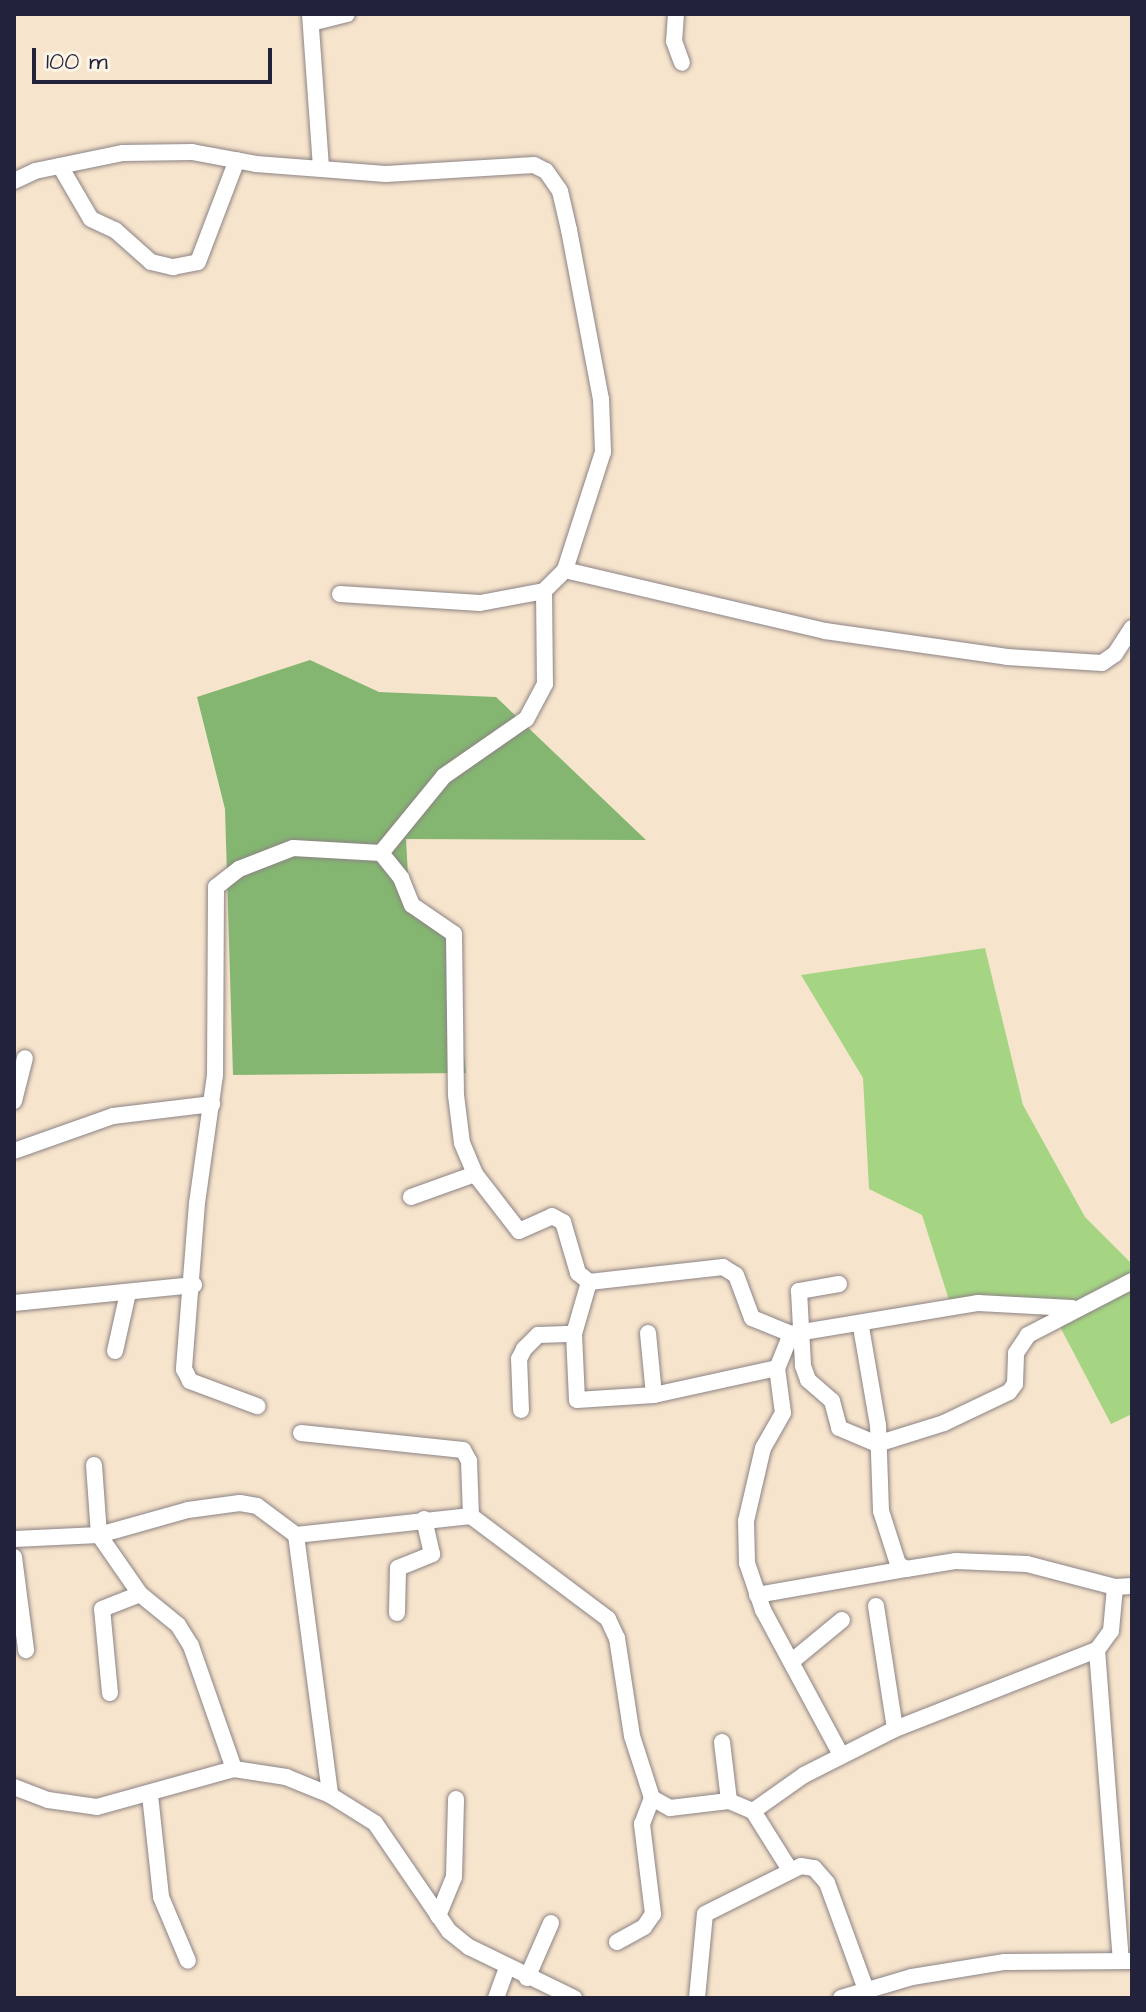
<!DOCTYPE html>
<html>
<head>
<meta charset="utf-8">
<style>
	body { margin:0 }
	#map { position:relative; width:1146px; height:2012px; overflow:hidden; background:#f7e4cc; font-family:"Architects Daughter",sans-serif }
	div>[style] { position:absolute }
	.green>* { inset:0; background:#a5d583 }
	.forest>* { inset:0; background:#84b671 }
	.roads { filter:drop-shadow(0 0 2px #8c8384) drop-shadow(0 0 2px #8c8384) }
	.minor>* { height:16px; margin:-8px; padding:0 8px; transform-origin:8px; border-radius:8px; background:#fff }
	span { translate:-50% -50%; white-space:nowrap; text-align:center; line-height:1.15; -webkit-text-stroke:8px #fcf5e5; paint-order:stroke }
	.frame { position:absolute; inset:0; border:16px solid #22223b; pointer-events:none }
	.scale { position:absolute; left:32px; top:48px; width:240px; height:36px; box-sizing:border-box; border:4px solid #22223b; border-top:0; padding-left:10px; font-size:24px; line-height:28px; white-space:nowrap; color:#22223b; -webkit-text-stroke:6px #fcf5e5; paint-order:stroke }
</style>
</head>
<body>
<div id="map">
	<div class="green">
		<i style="clip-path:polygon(985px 948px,1023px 1105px,1085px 1217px,1132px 1264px,1132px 1414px,1111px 1424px,1047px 1302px,949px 1300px,922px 1215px,869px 1189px,863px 1078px,801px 975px)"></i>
	</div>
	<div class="forest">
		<i style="clip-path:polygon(310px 660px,379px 692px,496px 697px,646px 840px,406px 839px,410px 912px,451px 936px,466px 1073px,233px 1075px,225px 809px,197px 697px)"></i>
	</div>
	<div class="roads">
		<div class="minor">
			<i style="left:310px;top:14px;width:153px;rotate:85.9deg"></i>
			<i style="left:676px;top:14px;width:27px;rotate:94deg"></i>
			<i style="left:674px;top:41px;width:23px;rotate:70deg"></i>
			<i style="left:311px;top:23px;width:37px;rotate:-14deg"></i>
			<i style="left:60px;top:166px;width:61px;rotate:59.7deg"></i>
			<i style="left:91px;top:219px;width:26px;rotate:25deg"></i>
			<i style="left:115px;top:230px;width:48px;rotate:41.6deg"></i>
			<i style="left:151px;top:262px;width:23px;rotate:13deg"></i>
			<i style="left:173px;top:267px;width:25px;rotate:-11deg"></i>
			<i style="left:198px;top:262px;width:109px;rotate:-69.1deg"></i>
			<i style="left:14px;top:181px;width:23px;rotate:-25deg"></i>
			<i style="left:35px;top:171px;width:90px;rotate:-11.6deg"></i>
			<i style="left:123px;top:153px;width:69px;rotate:-0.8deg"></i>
			<i style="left:192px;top:152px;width:65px;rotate:10.6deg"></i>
			<i style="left:256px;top:164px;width:130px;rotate:4.4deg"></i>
			<i style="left:386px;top:174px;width:148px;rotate:-3.5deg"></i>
			<i style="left:534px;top:165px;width:13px;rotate:27deg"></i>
			<i style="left:546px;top:171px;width:24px;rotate:55deg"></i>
			<i style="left:560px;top:191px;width:40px;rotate:77deg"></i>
			<i style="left:569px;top:230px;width:172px;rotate:79.3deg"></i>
			<i style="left:601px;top:399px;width:53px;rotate:87.8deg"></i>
			<i style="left:603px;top:452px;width:124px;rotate:107.9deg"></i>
			<i style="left:565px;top:570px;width:30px;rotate:135deg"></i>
			<i style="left:544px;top:591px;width:93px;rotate:89.4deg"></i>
			<i style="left:545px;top:684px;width:40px;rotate:118deg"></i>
			<i style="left:526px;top:719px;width:100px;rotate:145.2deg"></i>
			<i style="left:444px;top:776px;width:99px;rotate:129.3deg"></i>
			<i style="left:381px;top:853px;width:88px;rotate:-176.7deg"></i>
			<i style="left:293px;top:848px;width:58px;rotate:158.7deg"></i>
			<i style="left:239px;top:869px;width:29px;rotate:142deg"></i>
			<i style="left:216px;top:887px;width:188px;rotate:90.3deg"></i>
			<i style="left:215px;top:1075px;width:129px;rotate:98deg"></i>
			<i style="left:197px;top:1203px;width:167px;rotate:94.5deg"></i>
			<i style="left:184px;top:1369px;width:13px;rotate:63deg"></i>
			<i style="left:190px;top:1381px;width:72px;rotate:20.5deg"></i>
			<i style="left:565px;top:570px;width:267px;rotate:13.2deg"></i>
			<i style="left:825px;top:631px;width:184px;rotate:8.1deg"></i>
			<i style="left:1007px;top:657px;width:95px;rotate:3.6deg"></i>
			<i style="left:1102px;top:663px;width:16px;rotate:-35deg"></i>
			<i style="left:1115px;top:654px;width:31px;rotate:-57deg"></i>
			<i style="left:340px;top:594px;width:140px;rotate:3.7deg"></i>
			<i style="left:480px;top:603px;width:65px;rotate:-10.6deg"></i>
			<i style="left:381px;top:853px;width:32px;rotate:51deg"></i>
			<i style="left:401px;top:878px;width:29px;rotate:68deg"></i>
			<i style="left:412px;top:905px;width:51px;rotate:34.6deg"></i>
			<i style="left:454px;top:934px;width:161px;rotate:89.3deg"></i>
			<i style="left:456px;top:1095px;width:48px;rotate:82.9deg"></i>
			<i style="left:462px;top:1143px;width:34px;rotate:67deg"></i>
			<i style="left:475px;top:1174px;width:72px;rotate:52.3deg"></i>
			<i style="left:519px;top:1231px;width:36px;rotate:-24deg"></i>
			<i style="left:552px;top:1216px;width:13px;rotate:29deg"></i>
			<i style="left:563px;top:1222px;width:53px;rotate:73.6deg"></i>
			<i style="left:578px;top:1273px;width:14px;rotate:39deg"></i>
			<i style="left:589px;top:1282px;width:135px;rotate:-6.4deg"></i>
			<i style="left:723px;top:1267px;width:15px;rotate:32deg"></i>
			<i style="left:736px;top:1275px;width:46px;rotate:69.6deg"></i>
			<i style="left:752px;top:1318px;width:42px;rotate:22.3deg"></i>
			<i style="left:791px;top:1334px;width:190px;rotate:-9.4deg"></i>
			<i style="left:978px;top:1303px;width:94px;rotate:3deg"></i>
			<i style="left:14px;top:1101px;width:44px;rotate:-75.7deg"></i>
			<i style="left:14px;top:1151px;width:105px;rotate:-19.5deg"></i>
			<i style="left:113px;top:1116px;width:100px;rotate:-6.9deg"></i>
			<i style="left:411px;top:1197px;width:68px;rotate:-19.8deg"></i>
			<i style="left:589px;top:1282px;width:54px;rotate:106.1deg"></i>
			<i style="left:574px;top:1334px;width:66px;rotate:87.4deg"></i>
			<i style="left:577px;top:1400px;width:77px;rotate:-3.7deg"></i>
			<i style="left:654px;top:1395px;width:126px;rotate:-12.4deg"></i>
			<i style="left:839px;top:1284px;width:41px;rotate:170.1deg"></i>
			<i style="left:799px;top:1291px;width:75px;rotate:86.9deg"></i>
			<i style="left:803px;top:1366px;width:15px;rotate:70deg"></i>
			<i style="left:808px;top:1380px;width:32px;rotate:41deg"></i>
			<i style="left:832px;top:1401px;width:28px;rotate:75deg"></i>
			<i style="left:839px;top:1428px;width:41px;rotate:22.8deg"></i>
			<i style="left:877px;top:1444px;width:70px;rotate:-17.4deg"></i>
			<i style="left:944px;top:1423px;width:72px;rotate:-25.5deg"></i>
			<i style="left:1009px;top:1392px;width:10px;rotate:-53deg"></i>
			<i style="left:1015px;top:1384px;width:31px;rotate:-88deg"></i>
			<i style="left:1016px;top:1353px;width:22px;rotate:-56deg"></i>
			<i style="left:1028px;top:1335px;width:117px;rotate:-27.4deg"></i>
			<i style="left:14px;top:1303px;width:181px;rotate:-5.7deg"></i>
			<i style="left:861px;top:1327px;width:99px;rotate:80.2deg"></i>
			<i style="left:878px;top:1425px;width:86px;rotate:88deg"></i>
			<i style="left:881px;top:1511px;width:56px;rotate:72.2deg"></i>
			<i style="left:898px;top:1564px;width:9px;rotate:32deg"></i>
			<i style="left:906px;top:1569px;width:51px;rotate:-9.1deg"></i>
			<i style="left:956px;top:1561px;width:71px;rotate:2.4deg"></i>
			<i style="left:1027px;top:1564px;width:91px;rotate:14.6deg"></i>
			<i style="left:1115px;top:1587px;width:17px;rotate:-3deg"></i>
			<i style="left:648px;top:1333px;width:62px;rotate:84.5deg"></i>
			<i style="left:791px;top:1334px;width:37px;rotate:112deg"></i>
			<i style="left:777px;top:1368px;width:45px;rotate:82.4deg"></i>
			<i style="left:783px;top:1413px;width:40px;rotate:119.7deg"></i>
			<i style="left:763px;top:1448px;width:75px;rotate:103.1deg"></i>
			<i style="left:746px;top:1521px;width:42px;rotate:88.6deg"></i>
			<i style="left:747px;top:1563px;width:50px;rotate:71.2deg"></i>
			<i style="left:763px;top:1610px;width:165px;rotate:61.7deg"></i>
			<i style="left:115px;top:1351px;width:59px;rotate:-77.4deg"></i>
			<i style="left:521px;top:1410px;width:51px;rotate:-92.2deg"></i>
			<i style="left:519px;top:1359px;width:11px;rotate:-63deg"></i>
			<i style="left:524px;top:1349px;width:20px;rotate:-45deg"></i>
			<i style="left:538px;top:1335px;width:36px;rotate:-2deg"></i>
			<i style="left:301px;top:1433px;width:163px;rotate:6deg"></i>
			<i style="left:463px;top:1450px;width:13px;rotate:61deg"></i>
			<i style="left:469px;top:1461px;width:55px;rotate:87.9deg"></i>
			<i style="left:94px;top:1465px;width:70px;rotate:85.9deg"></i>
			<i style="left:99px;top:1535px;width:72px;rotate:55.2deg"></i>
			<i style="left:140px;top:1594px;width:49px;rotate:39.2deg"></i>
			<i style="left:178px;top:1625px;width:25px;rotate:58deg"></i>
			<i style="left:191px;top:1646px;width:130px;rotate:70.7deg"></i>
			<i style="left:296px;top:1535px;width:262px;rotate:82.5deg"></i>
			<i style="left:14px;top:1539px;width:85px;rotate:-2.7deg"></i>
			<i style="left:99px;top:1535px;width:92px;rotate:-15.7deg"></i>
			<i style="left:188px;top:1510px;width:52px;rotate:-7.7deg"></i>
			<i style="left:240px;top:1503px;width:17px;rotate:10deg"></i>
			<i style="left:257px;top:1506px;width:49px;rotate:36.6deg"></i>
			<i style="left:296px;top:1535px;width:176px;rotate:-6.2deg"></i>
			<i style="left:471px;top:1516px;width:171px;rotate:36.9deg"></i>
			<i style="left:608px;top:1619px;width:21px;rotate:65deg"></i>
			<i style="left:617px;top:1638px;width:99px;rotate:81.3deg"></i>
			<i style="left:632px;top:1736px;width:65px;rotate:72.1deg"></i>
			<i style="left:652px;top:1798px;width:21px;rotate:29deg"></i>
			<i style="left:670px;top:1808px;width:59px;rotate:-6.8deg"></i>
			<i style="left:729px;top:1801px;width:26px;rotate:23deg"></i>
			<i style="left:753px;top:1811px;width:70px;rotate:57.9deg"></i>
			<i style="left:14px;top:1557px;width:94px;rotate:82.6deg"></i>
			<i style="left:757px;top:1595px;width:151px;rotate:-9.9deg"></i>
			<i style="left:876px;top:1606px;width:124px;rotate:81.2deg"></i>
			<i style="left:397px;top:1613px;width:45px;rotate:-88.7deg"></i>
			<i style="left:398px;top:1568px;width:37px;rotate:-22deg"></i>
			<i style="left:432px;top:1554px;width:36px;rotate:-103deg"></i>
			<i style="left:1097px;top:1650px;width:310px;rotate:85.6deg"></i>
			<i style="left:791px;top:1662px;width:66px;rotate:-39.5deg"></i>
			<i style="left:110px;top:1693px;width:84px;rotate:-95.4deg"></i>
			<i style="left:102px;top:1609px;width:41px;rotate:-21.5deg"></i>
			<i style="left:722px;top:1742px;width:59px;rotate:83.2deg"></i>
			<i style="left:14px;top:1787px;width:36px;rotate:21deg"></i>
			<i style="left:48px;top:1800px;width:49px;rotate:8.1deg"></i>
			<i style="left:97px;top:1807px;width:142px;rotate:-15.5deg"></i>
			<i style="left:234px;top:1769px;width:53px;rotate:8.7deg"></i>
			<i style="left:286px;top:1777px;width:48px;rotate:22.2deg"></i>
			<i style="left:330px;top:1795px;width:53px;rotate:31.9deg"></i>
			<i style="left:375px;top:1823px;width:131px;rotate:55.6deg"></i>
			<i style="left:449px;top:1931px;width:26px;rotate:39deg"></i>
			<i style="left:469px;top:1947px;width:117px;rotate:25.9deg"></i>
			<i style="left:150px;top:1795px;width:103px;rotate:83.8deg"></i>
			<i style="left:161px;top:1897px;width:69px;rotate:67.1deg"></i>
			<i style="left:753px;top:1811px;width:62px;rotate:-35.2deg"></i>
			<i style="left:804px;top:1775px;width:102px;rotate:-26.8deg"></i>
			<i style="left:895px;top:1729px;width:217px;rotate:-21.4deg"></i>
			<i style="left:1097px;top:1650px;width:24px;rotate:-54deg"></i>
			<i style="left:1111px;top:1631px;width:44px;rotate:-84.8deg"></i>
			<i style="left:438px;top:1916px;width:42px;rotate:-67.7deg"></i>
			<i style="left:454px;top:1877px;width:78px;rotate:-88.5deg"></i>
			<i style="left:617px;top:1942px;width:31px;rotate:-29deg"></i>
			<i style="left:644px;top:1927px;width:16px;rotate:-55deg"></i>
			<i style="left:653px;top:1914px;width:91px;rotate:-97deg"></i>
			<i style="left:642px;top:1824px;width:28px;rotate:-69deg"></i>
			<i style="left:527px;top:1978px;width:60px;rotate:-66.4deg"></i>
			<i style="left:496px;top:1998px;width:32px;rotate:-70deg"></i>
			<i style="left:697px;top:1998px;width:84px;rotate:-84.6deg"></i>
			<i style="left:705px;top:1914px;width:107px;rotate:-26.6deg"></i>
			<i style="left:801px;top:1866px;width:13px;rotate:9deg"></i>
			<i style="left:814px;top:1868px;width:20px;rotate:49deg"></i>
			<i style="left:827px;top:1883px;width:111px;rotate:69.9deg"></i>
			<i style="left:841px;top:1998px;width:74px;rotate:-16.5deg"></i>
			<i style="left:912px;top:1977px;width:94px;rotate:-9.2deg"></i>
			<i style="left:1005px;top:1962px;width:127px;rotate:-0.5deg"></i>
		</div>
	</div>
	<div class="frame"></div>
	<div class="scale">100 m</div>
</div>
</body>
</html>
